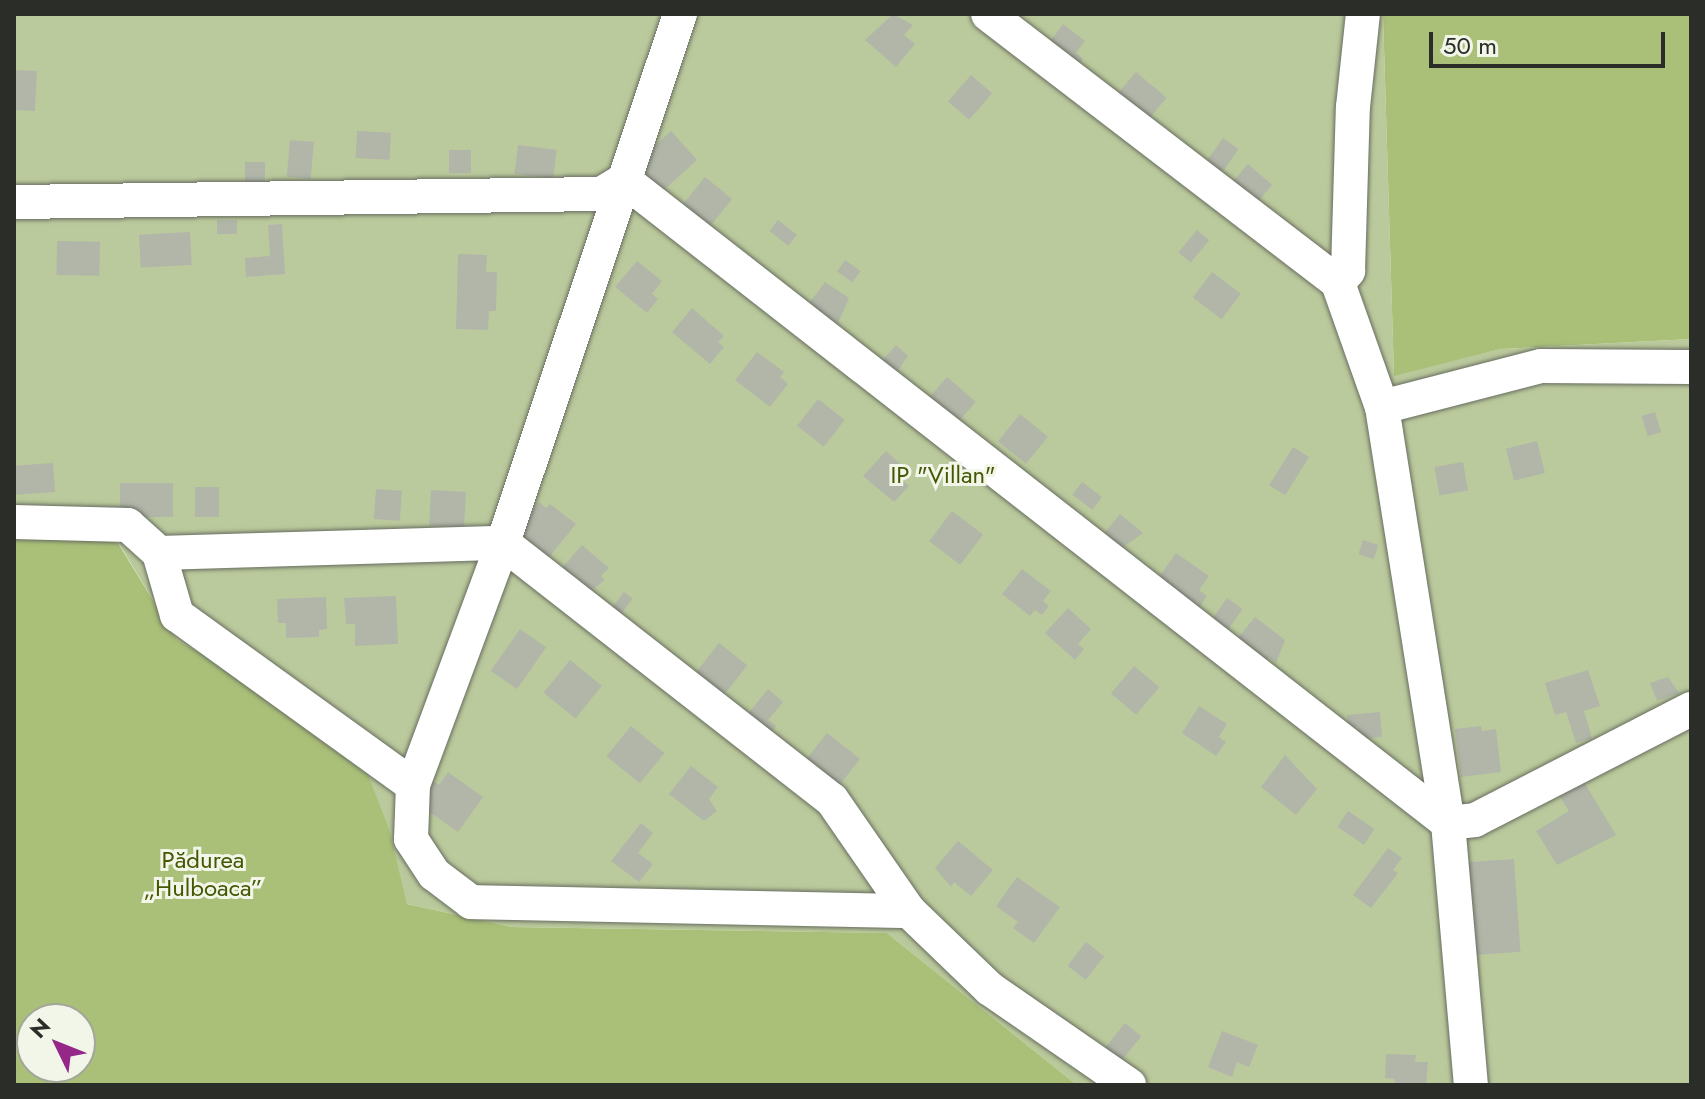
<!DOCTYPE html>
<meta charset="utf-8">
<style>
body{margin:0}
#map{position:relative;width:1705px;height:1099px;overflow:hidden;background:#f1f6e8;font-family:Jost,sans-serif}
div>[style]{position:absolute}
[style*='--x']{left:calc(var(--x)*1px);top:calc(var(--y)*1px);width:calc(var(--w)*1px);rotate:calc(var(--a)*1deg)}
.green>*{inset:0;background:#bbca9c}
.forest>*{inset:0;background:#aac078}
.building>*{inset:0;background:#b1b6a9;transform-origin:0 0}
.roads{filter:drop-shadow(0 0 2px #686d61) drop-shadow(0 0 2px #686d61)}
.street>*{height:34px;margin:-17px;padding:0 17px;transform-origin:17px;border-radius:17px;background:#fff}
span{translate:-50% -50%;white-space:nowrap;text-align:center;line-height:1.15;-webkit-text-stroke:6px #f1f6e8;paint-order:stroke}
.park-label{font-size:24px;color:#455703}
.frame{position:absolute;inset:0;border:16px solid #2b2d28;pointer-events:none}
.north{position:absolute;left:16px;top:1003px;width:80px;height:80px;box-sizing:border-box;background:#f1f6e8;border:2px solid #a2a69b;border-radius:50%;rotate:313deg;font-size:22px;font-weight:700;line-height:32px;text-align:center;color:#2b2d28}
.north::after{content:'';display:block;margin:auto;width:28px;height:36px;background:#952789;clip-path:polygon(50% 0,100% 100%,50% 72%,0 100%)}
.scale{position:absolute;left:1429px;top:32px;width:236px;height:36px;box-sizing:border-box;border:4px solid #2b2d28;border-top:0;padding-left:10px;font-size:24px;line-height:28px;white-space:nowrap;color:#2b2d28;-webkit-text-stroke:6px #f1f6e8;paint-order:stroke}
</style>
<div id="map">
<div class="green">
<div style="clip-path:polygon(14px 14px,1383px 14px,1394px 375px,1501px 349px,1691px 339px,1691px 1085px,1077px 1085px,887px 933px,512px 927px,407px 904px,354px 739px,177px 640px,118px 542px,14px 532px)"></div>
</div>
<div class="forest">
<div style="clip-path:polygon(1383px 14px,1691px 14px,1691px 339px,1501px 349px,1394px 376px)"></div>
<div style="clip-path:polygon(evenodd,72px 526px,118px 543px,177px 640px,354px 739px,389px 829px,407px 904px,512px 927px,887px 933px,1077px 1085px,14px 1085px,14px 532px,72px 526px,32px 1019px,80px 1019px,80px 1067px,32px 1067px,32px 1019px)"></div>
</div>
<div class="building">
<div style="clip-path:polygon(893px 14px,913px 25px,904px 35px,915px 44px,896px 67px,865px 40px)"></div>
<div style="clip-path:polygon(1063px 24px,1085px 41px,1076px 53px,1083px 59px,1075px 70px,1045px 48px)"></div>
<div style="left:16px;top:70px;width:21px;height:40px;rotate:3deg"></div>
<div style="left:1136px;top:72px;width:40px;height:35px;rotate:40deg"></div>
<div style="left:971px;top:75px;width:28px;height:35px;rotate:41deg"></div>
<div style="left:357px;top:131px;width:34px;height:27px;rotate:3deg"></div>
<div style="left:671px;top:131px;width:39px;height:50px;rotate:48deg"></div>
<div style="left:1223px;top:138px;width:19px;height:30px;rotate:35deg"></div>
<div style="left:290px;top:140px;width:24px;height:37px;rotate:5deg"></div>
<div style="left:518px;top:145px;width:39px;height:29px;rotate:7deg"></div>
<div style="left:449px;top:150px;width:22px;height:23px"></div>
<div style="left:245px;top:162px;width:20px;height:31px"></div>
<div style="left:1248px;top:164px;width:32px;height:30px;rotate:41deg"></div>
<div style="left:705px;top:177px;width:35px;height:40px;rotate:39deg"></div>
<div style="left:217px;top:220px;width:20px;height:14px"></div>
<div style="left:778px;top:220px;width:24px;height:14px;rotate:38deg"></div>
<div style="clip-path:polygon(282px 224px,285px 274px,246px 277px,245px 258px,270px 256px,268px 225px)"></div>
<div style="left:1197px;top:230px;width:16px;height:29px;rotate:40deg"></div>
<div style="left:190px;top:232px;width:33px;height:51px;rotate:87deg"></div>
<div style="left:57px;top:241px;width:43px;height:34px;rotate:1deg"></div>
<div style="clip-path:polygon(458px 254px,487px 255px,486px 272px,497px 272px,496px 311px,489px 311px,488px 330px,456px 329px)"></div>
<div style="left:845px;top:260px;width:19px;height:14px;rotate:35deg"></div>
<div style="clip-path:polygon(637px 261px,662px 281px,652px 294px,658px 299px,647px 313px,615px 287px)"></div>
<div style="left:1212px;top:272px;width:36px;height:32px;rotate:37deg"></div>
<div style="clip-path:polygon(825px 282px,849px 298px,835px 330px,805px 309px)"></div>
<div style="clip-path:polygon(692px 308px,724px 336px,718px 342px,724px 347px,710px 364px,672px 332px)"></div>
<div style="clip-path:polygon(896px 345px,908px 356px,893px 377px,879px 364px)"></div>
<div style="clip-path:polygon(757px 352px,784px 372px,780px 377px,788px 384px,770px 407px,735px 380px)"></div>
<div style="left:947px;top:377px;width:38px;height:33px;rotate:41deg"></div>
<div style="left:818px;top:399px;width:34px;height:34px;rotate:38deg"></div>
<div style="left:1655px;top:412px;width:21px;height:14px;rotate:73deg"></div>
<div style="left:1020px;top:414px;width:36px;height:35px;rotate:39deg"></div>
<div style="left:1537px;top:441px;width:33px;height:32px;rotate:76deg"></div>
<div style="left:1293px;top:447px;width:19px;height:45px;rotate:32deg"></div>
<div style="clip-path:polygon(886px 451px,909px 472px,902px 480px,909px 486px,894px 502px,863px 476px)"></div>
<div style="left:1463px;top:462px;width:29px;height:29px;rotate:80deg"></div>
<div style="left:53px;top:463px;width:29px;height:39px;rotate:86deg"></div>
<div style="left:1082px;top:482px;width:25px;height:16px;rotate:37deg"></div>
<div style="left:173px;top:483px;width:34px;height:53px;rotate:90deg"></div>
<div style="left:195px;top:487px;width:24px;height:30px"></div>
<div style="left:376px;top:489px;width:26px;height:30px;rotate:4deg"></div>
<div style="left:431px;top:490px;width:35px;height:36px;rotate:3deg"></div>
<div style="clip-path:polygon(539px 502px,546px 508px,550px 504px,576px 524px,546px 561px,512px 534px)"></div>
<div style="left:952px;top:511px;width:39px;height:38px;rotate:37deg"></div>
<div style="clip-path:polygon(1120px 514px,1143px 533px,1118px 551px,1101px 537px)"></div>
<div style="left:1363px;top:540px;width:16px;height:15px;rotate:18deg"></div>
<div style="clip-path:polygon(582px 545px,609px 568px,601px 576px,605px 580px,587px 594px,560px 570px)"></div>
<div style="clip-path:polygon(1176px 553px,1209px 576px,1199px 590px,1207px 596px,1196px 612px,1154px 584px)"></div>
<div style="clip-path:polygon(1022px 569px,1051px 591px,1043px 601px,1049px 606px,1042px 615px,1035px 610px,1030px 616px,1002px 594px)"></div>
<div style="left:624px;top:592px;width:11px;height:19px;rotate:38deg"></div>
<div style="clip-path:polygon(396px 596px,398px 644px,355px 646px,355px 624px,346px 624px,344px 598px)"></div>
<div style="clip-path:polygon(326px 597px,327px 629px,319px 630px,319px 637px,286px 638px,286px 623px,278px 623px,277px 599px)"></div>
<div style="left:1227px;top:598px;width:19px;height:34px;rotate:35deg"></div>
<div style="clip-path:polygon(1068px 608px,1091px 629px,1078px 644px,1084px 649px,1075px 660px,1045px 633px)"></div>
<div style="clip-path:polygon(1255px 617px,1285px 640px,1276px 663px,1269px 658px,1262px 667px,1233px 644px)"></div>
<div style="left:520px;top:629px;width:32px;height:51px;rotate:35deg"></div>
<div style="left:719px;top:643px;width:36px;height:45px;rotate:38deg"></div>
<div style="left:570px;top:660px;width:41px;height:42px;rotate:39deg"></div>
<div style="left:1134px;top:666px;width:33px;height:36px;rotate:40deg"></div>
<div style="clip-path:polygon(1588px 670px,1600px 706px,1584px 711px,1592px 738px,1576px 743px,1566px 712px,1555px 715px,1545px 683px)"></div>
<div style="clip-path:polygon(1668px 677px,1679px 693px,1657px 701px,1650px 683px)"></div>
<div style="clip-path:polygon(768px 689px,783px 702px,768px 720px,776px 726px,764px 740px,742px 721px)"></div>
<div style="clip-path:polygon(1199px 706px,1227px 724px,1219px 737px,1226px 742px,1216px 756px,1182px 733px)"></div>
<div style="clip-path:polygon(1380px 712px,1382px 737px,1359px 739px,1358px 727px,1349px 728px,1347px 715px)"></div>
<div style="left:631px;top:726px;width:43px;height:39px;rotate:39deg"></div>
<div style="clip-path:polygon(1481px 726px,1482px 731px,1496px 729px,1501px 772px,1461px 777px,1455px 729px)"></div>
<div style="left:827px;top:733px;width:42px;height:36px;rotate:38deg"></div>
<div style="clip-path:polygon(1285px 755px,1317px 789px,1296px 815px,1261px 787px)"></div>
<div style="clip-path:polygon(691px 766px,718px 787px,709px 799px,717px 811px,704px 821px,669px 794px)"></div>
<div style="clip-path:polygon(448px 772px,483px 797px,458px 832px,414px 801px,429px 778px,439px 785px)"></div>
<div style="clip-path:polygon(1581px 777px,1616px 835px,1557px 865px,1536px 831px,1569px 811px,1557px 792px)"></div>
<div style="left:1348px;top:811px;width:32px;height:19px;rotate:34deg"></div>
<div style="clip-path:polygon(641px 823px,653px 833px,638px 853px,653px 864px,639px 882px,611px 861px)"></div>
<div style="clip-path:polygon(958px 841px,993px 870px,971px 896px,954px 882px,951px 887px,935px 868px)"></div>
<div style="clip-path:polygon(1388px 848px,1402px 858px,1393px 870px,1398px 873px,1371px 908px,1353px 895px)"></div>
<div style="left:1514px;top:859px;width:93px;height:53px;rotate:86deg"></div>
<div style="clip-path:polygon(1017px 877px,1060px 907px,1034px 943px,1013px 928px,1018px 922px,996px 906px)"></div>
<div style="left:1086px;top:942px;width:23px;height:30px;rotate:38deg"></div>
<div style="left:1125px;top:1023px;width:21px;height:34px;rotate:39deg"></div>
<div style="clip-path:polygon(1222px 1031px,1258px 1045px,1249px 1067px,1237px 1062px,1232px 1077px,1208px 1067px)"></div>
<div style="clip-path:polygon(1386px 1054px,1416px 1055px,1415px 1062px,1428px 1062px,1426px 1085px,1395px 1085px,1395px 1079px,1385px 1078px)"></div>
</div>
<div class="roads">
<div class="street">
<div style="--x:988;--y:14;--w:441;--a:37.5"></div>
<div style="--x:1338;--y:283;--w:132;--a:70.5"></div>
<div style="--x:1382;--y:407;--w:421;--a:81"></div>
<div style="--x:1448;--y:823;--w:263;--a:85"></div>
<div style="--x:14;--y:202;--w:587;--a:-0.78"></div>
<div style="--x:601;--y:194;--w:27;--a:-31"></div>
<div style="--x:624;--y:180;--w:1045;--a:37.97"></div>
<div style="--x:1448;--y:823;--w:27;--a:-6"></div>
<div style="--x:1475;--y:820;--w:243;--a:-27.2"></div>
<div style="--x:1338;--y:283;--w:16;--a:-50"></div>
<div style="--x:1348;--y:271;--w:164;--a:-88.3"></div>
<div style="--x:1353;--y:107;--w:94;--a:-83.9"></div>
<div style="--x:1382;--y:407;--w:164;--a:-14.5"></div>
<div style="--x:1541;--y:366;--w:150;--a:0.4"></div>
<div style="--x:14;--y:522;--w:114;--a:1.5"></div>
<div style="--x:128;--y:525;--w:42;--a:42.1"></div>
<div style="--x:159;--y:553;--w:65;--a:73.8"></div>
<div style="--x:177;--y:615;--w:291;--a:35.8"></div>
<div style="--x:413;--y:785;--w:54;--a:92.1"></div>
<div style="--x:411;--y:839;--w:42;--a:56.7"></div>
<div style="--x:434;--y:874;--w:46;--a:37.1"></div>
<div style="--x:471;--y:902;--w:438;--a:1.2"></div>
<div style="--x:159;--y:553;--w:344;--a:-1.7"></div>
<div style="--x:503;--y:543;--w:417;--a:38"></div>
<div style="--x:832;--y:800;--w:135;--a:55.3"></div>
<div style="--x:909;--y:911;--w:112;--a:43.9"></div>
<div style="--x:990;--y:989;--w:169;--a:34.6"></div>
<div style="--x:413;--y:785;--w:258;--a:-69.6"></div>
<div style="--x:503;--y:543;--w:558;--a:-71.5"></div>
</div>
</div>
<div class="park-label">
<span style="left:943px;top:475px">IP "Villan"</span>
<span style="left:203px;top:874px">Pădurea<br>„Hulboaca”</span>
</div>
<div class="frame"></div>
<div class="north">N</div>
<div class="scale">50 m</div>
</div>
